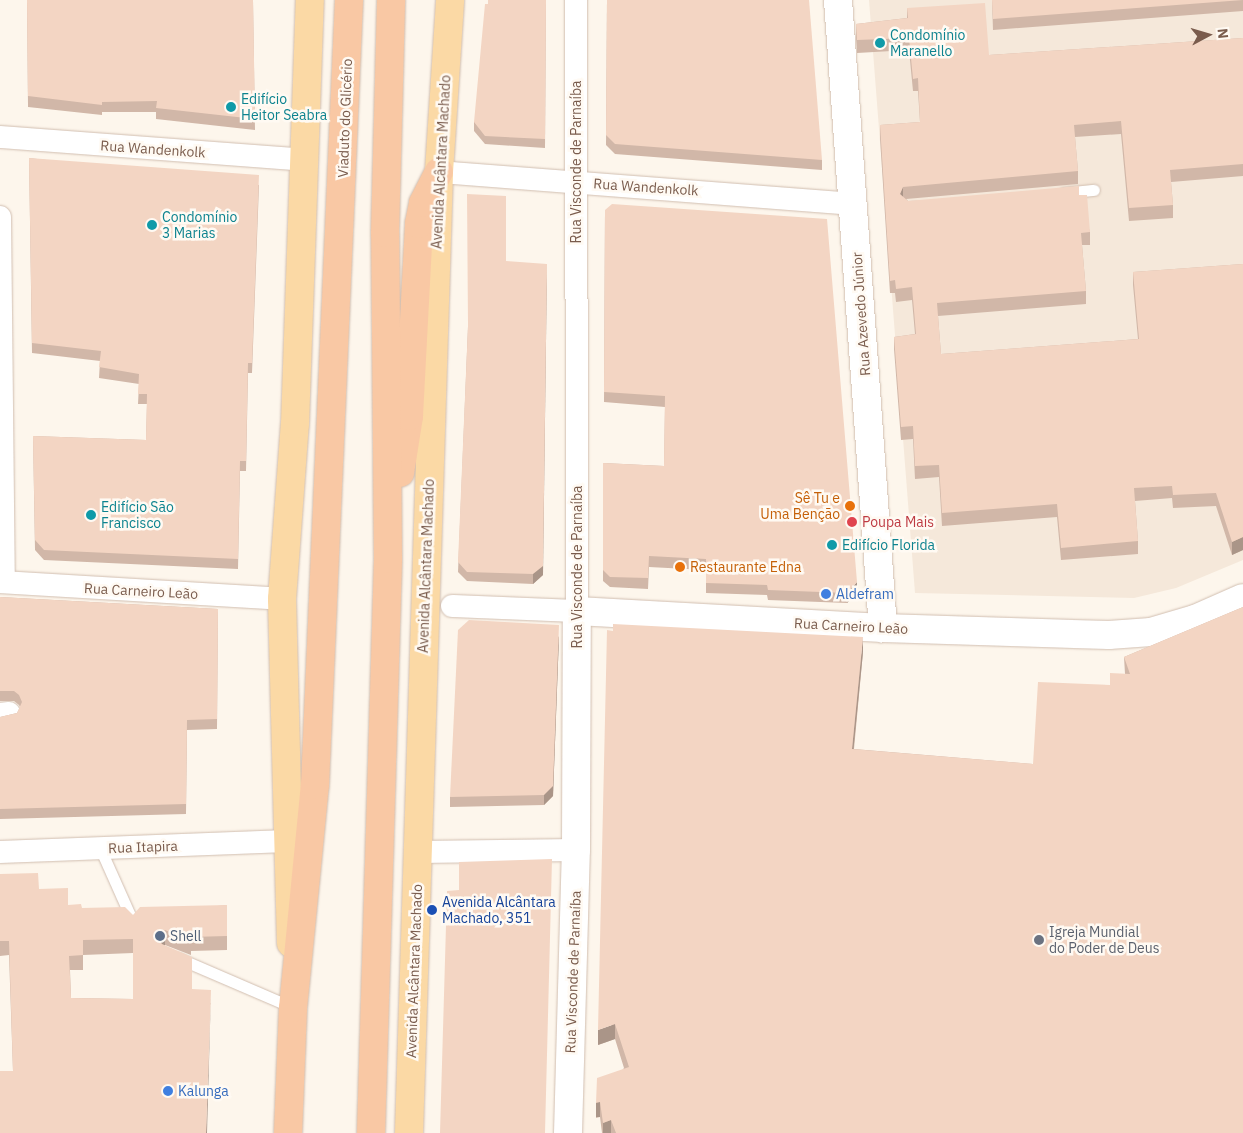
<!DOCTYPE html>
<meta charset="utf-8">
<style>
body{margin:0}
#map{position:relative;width:1243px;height:1133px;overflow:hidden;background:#fdf6ec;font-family:"IBM Plex Sans",sans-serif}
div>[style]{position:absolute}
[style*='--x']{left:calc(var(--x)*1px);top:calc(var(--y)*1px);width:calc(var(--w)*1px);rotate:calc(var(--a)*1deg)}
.residential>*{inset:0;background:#f5e8da}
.roads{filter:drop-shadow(0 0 1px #d1beb0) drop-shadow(0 0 1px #d1beb0)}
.service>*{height:11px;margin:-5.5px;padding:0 5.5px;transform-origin:5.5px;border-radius:5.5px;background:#fff}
.minor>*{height:22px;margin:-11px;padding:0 11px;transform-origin:11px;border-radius:11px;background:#fff}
.tertiary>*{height:28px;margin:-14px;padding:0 14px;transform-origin:14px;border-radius:14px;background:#fff}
.primary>*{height:28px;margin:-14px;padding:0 14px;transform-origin:14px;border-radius:14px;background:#fbd9a5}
.trunk>*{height:28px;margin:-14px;padding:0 14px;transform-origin:14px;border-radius:14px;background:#f9c8a4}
.wall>*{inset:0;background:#d1b7a8}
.shaded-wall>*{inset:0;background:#aa9588;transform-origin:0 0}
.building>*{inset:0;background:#f3d5c3}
.dots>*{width:14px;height:14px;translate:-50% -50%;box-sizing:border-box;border:2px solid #fffaf3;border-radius:50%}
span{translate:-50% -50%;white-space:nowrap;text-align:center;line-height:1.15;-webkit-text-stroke:5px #fffaf3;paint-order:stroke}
.culture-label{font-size:14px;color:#0d838f}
.left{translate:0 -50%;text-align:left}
.street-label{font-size:14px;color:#7a5c4d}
.food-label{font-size:14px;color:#c56008}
.right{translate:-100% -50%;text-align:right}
.health-label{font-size:14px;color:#be3a42}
.shop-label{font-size:14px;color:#366cbe}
.transit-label{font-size:14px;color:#164399}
.worship-label{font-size:14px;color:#5b616d}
.service-label{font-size:14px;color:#4e5e75}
.north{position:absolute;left:1183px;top:10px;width:50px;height:50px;-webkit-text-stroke:4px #fffaf3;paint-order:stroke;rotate:84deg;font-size:14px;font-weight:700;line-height:20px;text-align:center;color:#7a5c4d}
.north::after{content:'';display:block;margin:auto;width:18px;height:22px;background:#7a5c4d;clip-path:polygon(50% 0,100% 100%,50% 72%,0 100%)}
</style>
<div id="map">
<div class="residential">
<div style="clip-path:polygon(869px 0,1243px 0,1243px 560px,1176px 588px,1134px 598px,915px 593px)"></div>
</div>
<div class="roads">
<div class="service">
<div style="--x:1064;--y:193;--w:30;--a:-6"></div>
<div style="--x:100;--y:848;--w:81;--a:66"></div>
<div style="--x:178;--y:958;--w:124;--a:23.3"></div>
</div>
<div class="minor">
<div style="--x:0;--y:137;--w:307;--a:4.3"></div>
<div style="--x:439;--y:172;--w:415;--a:4.4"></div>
<div style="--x:0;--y:217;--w:365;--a:89.4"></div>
<div style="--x:0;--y:582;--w:283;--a:3.4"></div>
<div style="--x:452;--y:606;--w:125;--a:2.3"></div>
<div style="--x:577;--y:611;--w:611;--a:-90.09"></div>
<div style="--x:0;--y:714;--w:9;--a:-6"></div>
<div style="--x:0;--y:852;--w:287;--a:-2.2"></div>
<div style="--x:417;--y:852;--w:159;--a:-0.7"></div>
</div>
<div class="tertiary">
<div style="--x:838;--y:0;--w:630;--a:85.9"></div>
<div style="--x:568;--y:1133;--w:283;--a:-88.4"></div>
<div style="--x:576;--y:850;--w:239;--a:-89.8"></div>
<div style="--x:577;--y:611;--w:306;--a:3.2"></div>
<div style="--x:883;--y:628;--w:226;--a:1.8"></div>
<div style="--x:1109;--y:635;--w:42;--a:-4.1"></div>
<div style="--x:1151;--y:632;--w:46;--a:-16.5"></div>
<div style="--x:1195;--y:619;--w:52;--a:-23.6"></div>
</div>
<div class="primary">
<div style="--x:291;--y:943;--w:344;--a:-91.5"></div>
<div style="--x:282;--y:599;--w:175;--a:-85.8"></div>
<div style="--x:295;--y:424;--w:424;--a:-88"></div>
<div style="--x:409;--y:1133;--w:961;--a:-88.21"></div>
<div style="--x:439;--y:172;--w:172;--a:-86.3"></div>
</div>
<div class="trunk">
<div style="--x:400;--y:473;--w:58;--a:-81"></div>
<div style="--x:409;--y:416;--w:192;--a:-87"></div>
<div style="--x:419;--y:224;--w:21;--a:-79"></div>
<div style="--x:423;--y:203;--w:35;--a:-63"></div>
<div style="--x:288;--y:1133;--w:125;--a:-87.7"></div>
<div style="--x:293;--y:1008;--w:224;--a:-84.4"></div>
<div style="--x:315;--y:785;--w:786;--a:-87.52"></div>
<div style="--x:371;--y:1133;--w:574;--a:-88.3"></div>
<div style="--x:388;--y:559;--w:326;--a:-90.5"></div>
<div style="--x:385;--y:233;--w:233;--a:-88.5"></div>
</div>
</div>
<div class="wall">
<div style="clip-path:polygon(27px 0,253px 0,255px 130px,156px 119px,156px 112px,102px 112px,102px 115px,28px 107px)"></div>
<div style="clip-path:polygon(546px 0,545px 148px,485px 144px,474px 131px,474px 122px)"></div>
<div style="clip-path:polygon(607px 0,822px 160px,822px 170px,615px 154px,606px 145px)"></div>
<div style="clip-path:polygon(992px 0,1243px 0,1243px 11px,993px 30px)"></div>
<div style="clip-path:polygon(907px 8px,989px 55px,1243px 38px,1243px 176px,1171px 182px,1173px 205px,1173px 218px,1129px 221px,1121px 134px,1075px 137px,1078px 171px,1078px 184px,906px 199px,908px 201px,1079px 195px,1090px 232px,1090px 245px,1082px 245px,1086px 291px,1086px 304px,938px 316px,941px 354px,1138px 339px,1133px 285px,1133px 272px,1243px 264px,1243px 550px,1232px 555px,1216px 506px,1173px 508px,1172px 498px,1135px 501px,1138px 541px,1138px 554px,1061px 560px,1057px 517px,942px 526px,939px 477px,915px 479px,913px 439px,901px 440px,894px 349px,894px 337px,915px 334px,912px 300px,896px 302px,895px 293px,890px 293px,880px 138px,880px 125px,920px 122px,918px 91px,913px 91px,909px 50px,857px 53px,856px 37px,856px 24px,907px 18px)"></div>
<div style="clip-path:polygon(29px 158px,259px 185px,252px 373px,248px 373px,246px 471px,240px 471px,238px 569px,44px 560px,35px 550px,33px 436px,146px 440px,147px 404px,138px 404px,139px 384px,99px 378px,100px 361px,32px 353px)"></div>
<div style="clip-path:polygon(605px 210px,857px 592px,847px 603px,768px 600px,767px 595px,706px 593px,706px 570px,649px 567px,648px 589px,610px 587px,603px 581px,603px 463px,664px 466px,665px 407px,604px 402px)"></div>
<div style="clip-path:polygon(506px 261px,543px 575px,533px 584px,467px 581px,458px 572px,468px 327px)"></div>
<div style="clip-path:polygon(0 597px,218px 609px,217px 729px,187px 730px,186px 814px,0 819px,0 717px,17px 713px,20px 707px,19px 705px,14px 701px,0 701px)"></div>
<div style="clip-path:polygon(1243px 607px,1243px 1133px,602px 1133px,600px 1117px,596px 1118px,596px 1103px,624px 1068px,615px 1039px,598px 1045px,863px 652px,854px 749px,1033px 764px,1110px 685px,1125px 674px,1124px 657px)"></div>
<div style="clip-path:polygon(559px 636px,553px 796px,544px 805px,450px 807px,450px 797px)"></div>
<div style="clip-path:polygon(evenodd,0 874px,39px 889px,68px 905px,82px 908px,133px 915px,227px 905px,227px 950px,191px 951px,191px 955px,165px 945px,164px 945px,192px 989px,211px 1004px,13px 1071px,9px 955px,0 956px,0 874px,133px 953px,133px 999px,71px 998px,70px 970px,83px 970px,83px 955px,133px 953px)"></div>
</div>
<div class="shaded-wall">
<div style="clip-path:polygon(903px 187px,903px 200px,900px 194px)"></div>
<div style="clip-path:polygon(547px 264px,543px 575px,533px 584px,533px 574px)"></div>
<div style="clip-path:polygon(1243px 537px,1243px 550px,1232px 555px,1232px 542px)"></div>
<div style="clip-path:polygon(857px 582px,857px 592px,847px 603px,847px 593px)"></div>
<div style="clip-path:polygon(559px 636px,553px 796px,544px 805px,544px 795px)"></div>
<div style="clip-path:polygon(863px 637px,863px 652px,852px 764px,852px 749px)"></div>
<div style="clip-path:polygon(165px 930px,165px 945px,158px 952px,158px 938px)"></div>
<div style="clip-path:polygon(211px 990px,207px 1133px,206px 1133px)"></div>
<div style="clip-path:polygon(615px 1024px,615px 1039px,598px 1045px,598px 1030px)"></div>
<div style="left:600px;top:1102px;width:15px;height:4px;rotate:90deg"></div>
<div style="clip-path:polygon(611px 1120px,611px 1133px,603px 1133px,603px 1123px)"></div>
</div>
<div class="building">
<div style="clip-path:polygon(27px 0,253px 0,255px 119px,156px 108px,157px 101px,102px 102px,102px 105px,28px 96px)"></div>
<div style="clip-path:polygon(488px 0,546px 0,545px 139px,485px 136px,474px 122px,485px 4px,488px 4px)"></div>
<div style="clip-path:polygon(607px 0,809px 0,822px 160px,615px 144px,606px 135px)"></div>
<div style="clip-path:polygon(992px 0,1243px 0,993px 19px)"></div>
<div style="clip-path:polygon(985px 3px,989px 55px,1243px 38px,1243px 164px,1170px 170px,1173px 205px,1129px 208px,1121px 121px,1074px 125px,1078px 171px,903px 187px,900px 194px,908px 201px,1079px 186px,1079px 195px,1087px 195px,1090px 232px,1081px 233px,1086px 291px,937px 303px,941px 354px,1139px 339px,1133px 272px,1243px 264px,1243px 537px,1232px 542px,1216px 493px,1173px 495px,1172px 486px,1134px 488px,1138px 541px,1061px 548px,1057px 504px,942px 513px,939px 465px,915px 466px,913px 426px,901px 427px,894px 337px,916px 334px,912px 287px,896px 289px,895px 280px,890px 281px,880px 125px,920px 122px,918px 78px,913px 79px,909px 38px,857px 40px,856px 24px,908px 18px,907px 8px)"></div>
<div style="clip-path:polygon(29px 158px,259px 175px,252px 363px,248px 363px,246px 461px,240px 461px,238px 559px,44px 550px,35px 540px,33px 436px,146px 440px,147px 394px,138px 394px,139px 374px,99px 367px,101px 351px,32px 343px)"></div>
<div style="clip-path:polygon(467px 194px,506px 196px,506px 261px,547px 264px,543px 566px,533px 574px,467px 572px,458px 562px,468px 326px)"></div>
<div style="clip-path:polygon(612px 204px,827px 219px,857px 582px,847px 593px,768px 590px,767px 585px,706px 583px,706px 559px,649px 556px,648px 578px,610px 577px,603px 570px,603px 463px,664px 466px,665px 396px,604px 392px,605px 210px)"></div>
<div style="clip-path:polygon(0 597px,218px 609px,217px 719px,187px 720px,186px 804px,0 809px,0 717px,17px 713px,22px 702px,19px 695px,14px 691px,0 691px)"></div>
<div style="clip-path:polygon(1243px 607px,1243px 1133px,616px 1133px,611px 1120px,603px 1123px,600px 1102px,596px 1103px,597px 1078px,629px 1067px,615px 1024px,598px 1030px,607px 630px,613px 631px,613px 624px,863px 637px,852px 749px,1033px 764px,1038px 682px,1110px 685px,1110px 673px,1130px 674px,1124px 657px)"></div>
<div style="clip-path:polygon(469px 620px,559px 625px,553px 786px,544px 795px,450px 797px,458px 630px)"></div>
<div style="clip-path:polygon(552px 859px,545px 1133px,440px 1133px,447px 891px,459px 890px,459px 862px)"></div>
<div style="clip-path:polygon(evenodd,38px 873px,39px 889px,68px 888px,68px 905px,81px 904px,82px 908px,125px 907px,133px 915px,140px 907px,227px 905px,227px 936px,191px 937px,191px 941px,165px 930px,158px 938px,162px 944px,192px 957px,192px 989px,211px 990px,206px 1133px,0 1133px,0 1071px,13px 1071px,9px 941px,0 941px,0 874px,38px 873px,133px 939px,133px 999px,71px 998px,69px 956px,83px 955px,83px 940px,133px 939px)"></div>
</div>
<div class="dots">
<div style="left:880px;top:43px;background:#0f9aa8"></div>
<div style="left:231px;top:107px;background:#0f9aa8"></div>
<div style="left:152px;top:225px;background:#0f9aa8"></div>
<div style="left:850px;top:506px;background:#e8710a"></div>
<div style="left:91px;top:515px;background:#0f9aa8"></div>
<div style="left:852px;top:522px;background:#e0444e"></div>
<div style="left:832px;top:545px;background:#0f9aa8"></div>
<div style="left:680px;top:567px;background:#e8710a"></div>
<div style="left:826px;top:594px;background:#3f7fe0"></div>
<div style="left:432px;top:910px;background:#1a4fb4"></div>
<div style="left:160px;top:936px;background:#5c6f8a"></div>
<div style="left:1039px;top:940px;background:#6b7280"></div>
<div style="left:168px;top:1091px;background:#3f7fe0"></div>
</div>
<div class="culture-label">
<span class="left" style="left:890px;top:43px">Condomínio<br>Maranello</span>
<span class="left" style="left:241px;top:107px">Edifício<br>Heitor Seabra</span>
<span class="left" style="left:162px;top:225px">Condomínio<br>3 Marias</span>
<span class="left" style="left:101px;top:515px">Edifício São<br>Francisco</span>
<span class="left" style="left:842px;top:545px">Edifício Florida</span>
</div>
<div class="street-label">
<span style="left:345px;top:118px;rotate:-88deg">Viaduto do Glicério</span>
<span style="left:153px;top:149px;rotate:4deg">Rua Wandenkolk</span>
<span style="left:441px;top:162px;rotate:-87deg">Avenida Alcântara Machado</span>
<span style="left:576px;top:162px;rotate:-90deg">Rua Visconde de Parnaíba</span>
<span style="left:646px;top:187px;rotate:4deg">Rua Wandenkolk</span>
<span style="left:861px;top:314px;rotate:-94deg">Rua Azevedo Júnior</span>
<span style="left:426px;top:566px;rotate:-88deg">Avenida Alcântara Machado</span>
<span style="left:577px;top:567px;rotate:-90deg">Rua Visconde de Parnaíba</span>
<span style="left:141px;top:591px;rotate:3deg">Rua Carneiro Leão</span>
<span style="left:851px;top:626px;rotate:3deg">Rua Carneiro Leão</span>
<span style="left:143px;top:847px;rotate:-2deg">Rua Itapira</span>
<span style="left:414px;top:971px;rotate:-88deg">Avenida Alcântara Machado</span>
<span style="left:573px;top:972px;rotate:-88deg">Rua Visconde de Parnaíba</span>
</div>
<div class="food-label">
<span class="right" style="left:840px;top:506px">Sê Tu e<br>Uma Benção</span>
<span class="left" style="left:690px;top:567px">Restaurante Edna</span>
</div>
<div class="health-label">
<span class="left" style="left:862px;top:522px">Poupa Mais</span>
</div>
<div class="shop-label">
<span class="left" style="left:836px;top:594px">Aldefram</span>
<span class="left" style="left:178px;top:1091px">Kalunga</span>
</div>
<div class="transit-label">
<span class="left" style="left:442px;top:910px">Avenida Alcântara<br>Machado, 351</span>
</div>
<div class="worship-label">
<span class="left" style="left:1049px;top:940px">Igreja Mundial<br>do Poder de Deus</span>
</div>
<div class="service-label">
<span class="left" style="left:170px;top:936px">Shell</span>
</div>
<div class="north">N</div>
</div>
